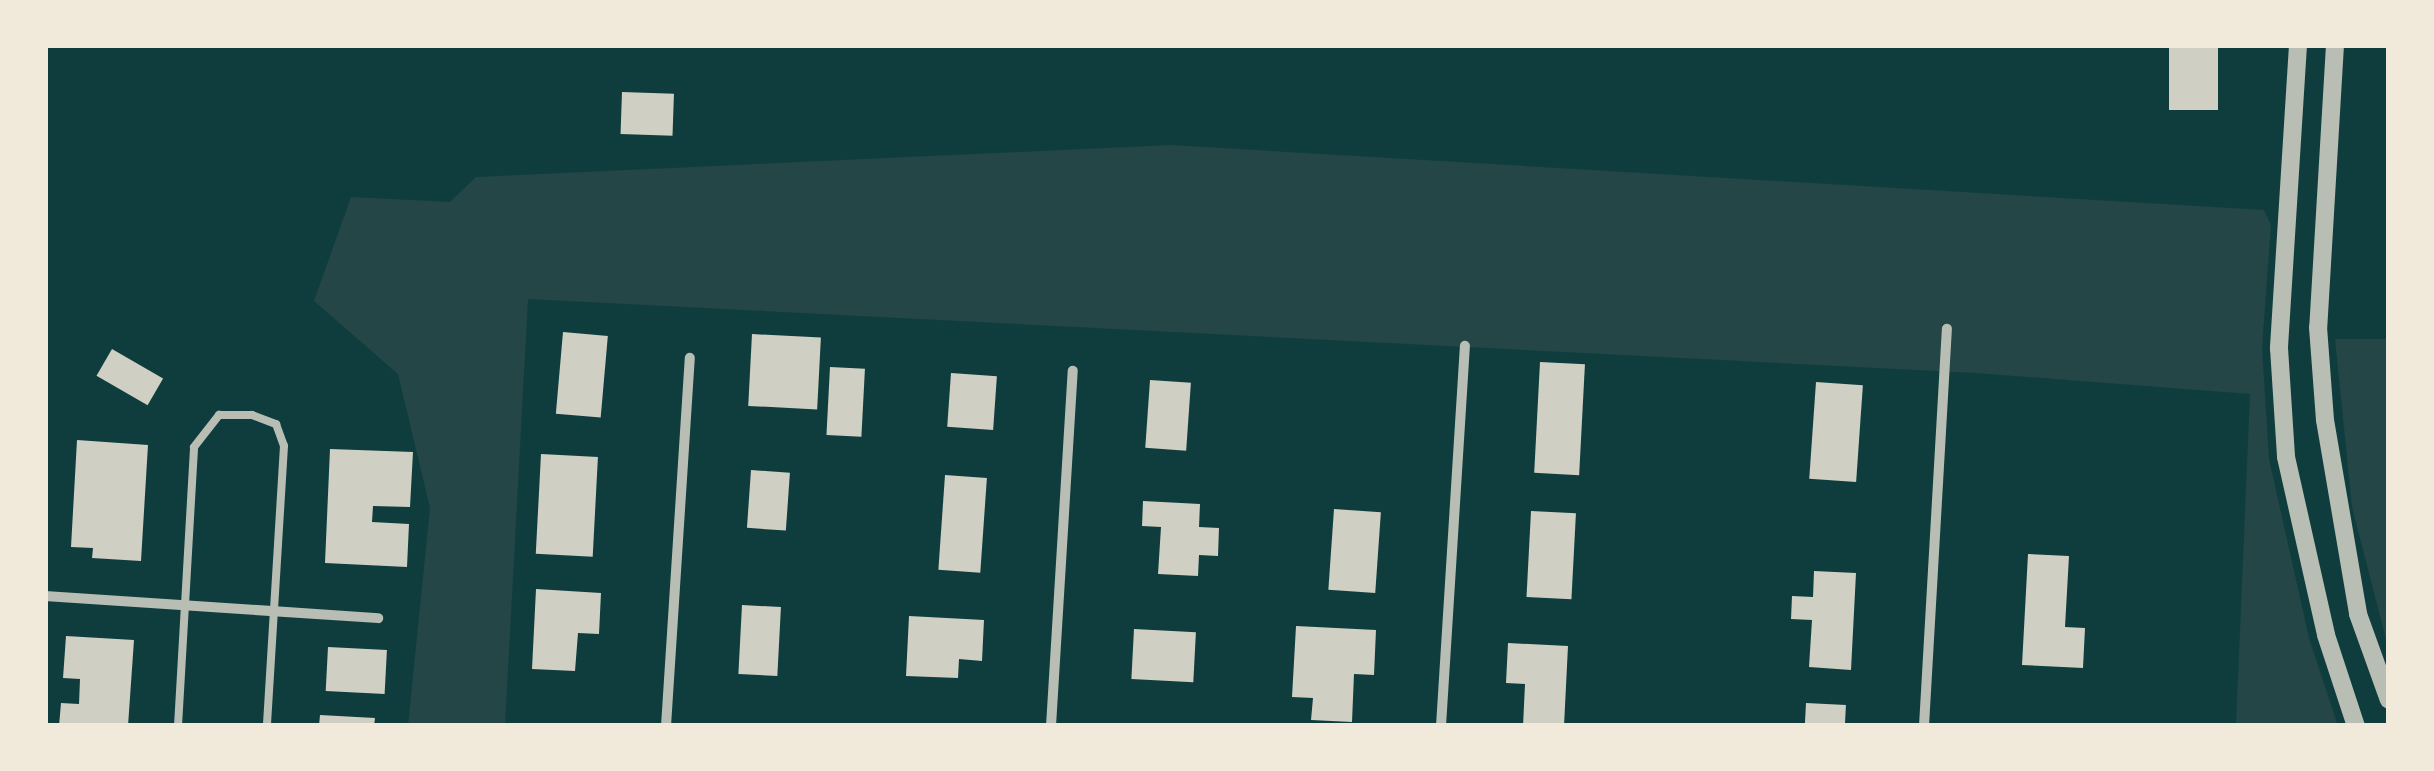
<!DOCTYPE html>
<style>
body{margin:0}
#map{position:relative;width:2434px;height:771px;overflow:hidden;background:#0f3d3e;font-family:"Source Sans 3",sans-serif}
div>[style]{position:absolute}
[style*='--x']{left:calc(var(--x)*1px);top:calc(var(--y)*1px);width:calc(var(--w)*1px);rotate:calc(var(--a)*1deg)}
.green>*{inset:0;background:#244646}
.building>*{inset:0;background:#cfcfc3;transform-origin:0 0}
.service>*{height:8px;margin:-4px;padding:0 4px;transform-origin:4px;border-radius:4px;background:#b8beb3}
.minor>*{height:10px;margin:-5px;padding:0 5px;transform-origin:5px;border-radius:5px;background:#b8beb3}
.tertiary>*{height:18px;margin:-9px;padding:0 9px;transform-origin:9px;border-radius:9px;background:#b8beb3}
span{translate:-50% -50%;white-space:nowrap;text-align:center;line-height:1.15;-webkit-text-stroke:10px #f1e9da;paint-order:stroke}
.frame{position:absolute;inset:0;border:48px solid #f1e9da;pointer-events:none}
</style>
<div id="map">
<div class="green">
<div style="clip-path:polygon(1171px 145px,2264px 210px,2271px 225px,2262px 348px,2269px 459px,2309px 638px,2338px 726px,2236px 726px,2250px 394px,1976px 373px,528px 299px,505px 726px,408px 726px,430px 508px,398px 374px,314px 301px,351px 197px,450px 202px,476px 177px)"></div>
<div style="clip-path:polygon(2335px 339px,2389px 339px,2389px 651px,2352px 507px)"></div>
</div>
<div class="building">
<div style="left:2169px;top:45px;width:49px;height:65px"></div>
<div style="left:622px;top:92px;width:52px;height:42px;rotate:2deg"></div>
<div style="left:563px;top:332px;width:45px;height:82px;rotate:5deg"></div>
<div style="left:752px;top:334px;width:69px;height:72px;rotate:3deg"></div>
<div style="left:112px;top:349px;width:59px;height:31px;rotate:30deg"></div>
<div style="left:1540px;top:362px;width:45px;height:111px;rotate:3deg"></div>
<div style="left:830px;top:367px;width:35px;height:68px;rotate:3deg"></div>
<div style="left:951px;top:373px;width:46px;height:54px;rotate:4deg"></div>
<div style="left:1150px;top:380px;width:41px;height:68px;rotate:4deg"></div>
<div style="left:1816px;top:382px;width:47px;height:97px;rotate:4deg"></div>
<div style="clip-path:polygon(77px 440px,148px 445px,141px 561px,92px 558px,93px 548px,71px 547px)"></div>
<div style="clip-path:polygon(330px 449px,413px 452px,410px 507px,373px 506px,372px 522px,409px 524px,407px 567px,325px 563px)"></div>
<div style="left:541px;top:454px;width:57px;height:100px;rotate:3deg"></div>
<div style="left:751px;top:470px;width:39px;height:58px;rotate:4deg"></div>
<div style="left:945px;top:475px;width:42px;height:95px;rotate:4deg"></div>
<div style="clip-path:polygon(1143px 501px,1200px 504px,1199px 527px,1219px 528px,1218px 556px,1199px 555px,1198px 576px,1158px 574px,1161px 527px,1142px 526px)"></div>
<div style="left:1334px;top:509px;width:47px;height:81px;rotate:4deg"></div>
<div style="left:1531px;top:511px;width:45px;height:86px;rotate:3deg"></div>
<div style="clip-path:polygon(2028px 554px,2069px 556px,2065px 627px,2085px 628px,2083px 668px,2022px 665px)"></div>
<div style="clip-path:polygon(1814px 571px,1856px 573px,1851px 670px,1809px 667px,1812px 620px,1791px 619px,1792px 596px,1813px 597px)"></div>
<div style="clip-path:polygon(536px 589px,601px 593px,599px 634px,578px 633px,575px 671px,532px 669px)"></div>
<div style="left:742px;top:605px;width:39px;height:69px;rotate:3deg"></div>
<div style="clip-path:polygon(909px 616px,984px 620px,982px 661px,959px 659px,958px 678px,906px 676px)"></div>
<div style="clip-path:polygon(1296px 626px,1376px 630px,1374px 675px,1354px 674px,1352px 722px,1311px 720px,1313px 698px,1292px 697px)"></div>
<div style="left:1134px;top:629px;width:62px;height:50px;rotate:3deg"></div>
<div style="clip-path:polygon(66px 636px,134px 640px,128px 726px,59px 726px,61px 703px,79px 704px,80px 679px,63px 678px)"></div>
<div style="clip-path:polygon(1508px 643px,1568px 646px,1564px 726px,1523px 726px,1525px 684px,1506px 683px)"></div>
<div style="left:328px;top:647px;width:59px;height:44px;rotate:3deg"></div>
<div style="left:1806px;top:703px;width:40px;height:23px;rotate:3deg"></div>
<div style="clip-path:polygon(320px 715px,375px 718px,374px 726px,319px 726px)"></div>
</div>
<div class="service">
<div style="--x:178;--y:726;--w:279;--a:-86.7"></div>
<div style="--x:194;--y:447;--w:41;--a:-52"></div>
<div style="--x:219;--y:415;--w:33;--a:0"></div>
<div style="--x:252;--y:415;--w:26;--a:21"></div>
<div style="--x:276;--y:424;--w:23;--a:70"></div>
<div style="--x:284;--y:446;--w:281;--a:93.5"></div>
</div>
<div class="minor">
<div style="--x:45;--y:596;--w:334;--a:3.8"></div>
<div style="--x:666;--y:726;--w:369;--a:-86.3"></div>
<div style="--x:1051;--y:726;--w:356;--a:-86.5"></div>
<div style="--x:1441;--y:726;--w:381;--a:-86.4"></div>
<div style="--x:1924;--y:726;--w:398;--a:-86.7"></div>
</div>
<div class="tertiary">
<div style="--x:2298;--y:45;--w:304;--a:93.6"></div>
<div style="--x:2279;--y:348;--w:109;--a:86.3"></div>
<div style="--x:2286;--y:457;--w:182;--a:77.3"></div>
<div style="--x:2326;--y:635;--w:96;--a:71.8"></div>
<div style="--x:2335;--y:45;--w:283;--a:93.4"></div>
<div style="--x:2318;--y:327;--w:93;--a:85.7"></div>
<div style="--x:2325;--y:420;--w:197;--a:80.3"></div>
<div style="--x:2358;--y:614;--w:91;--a:70.2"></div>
</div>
<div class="frame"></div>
</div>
